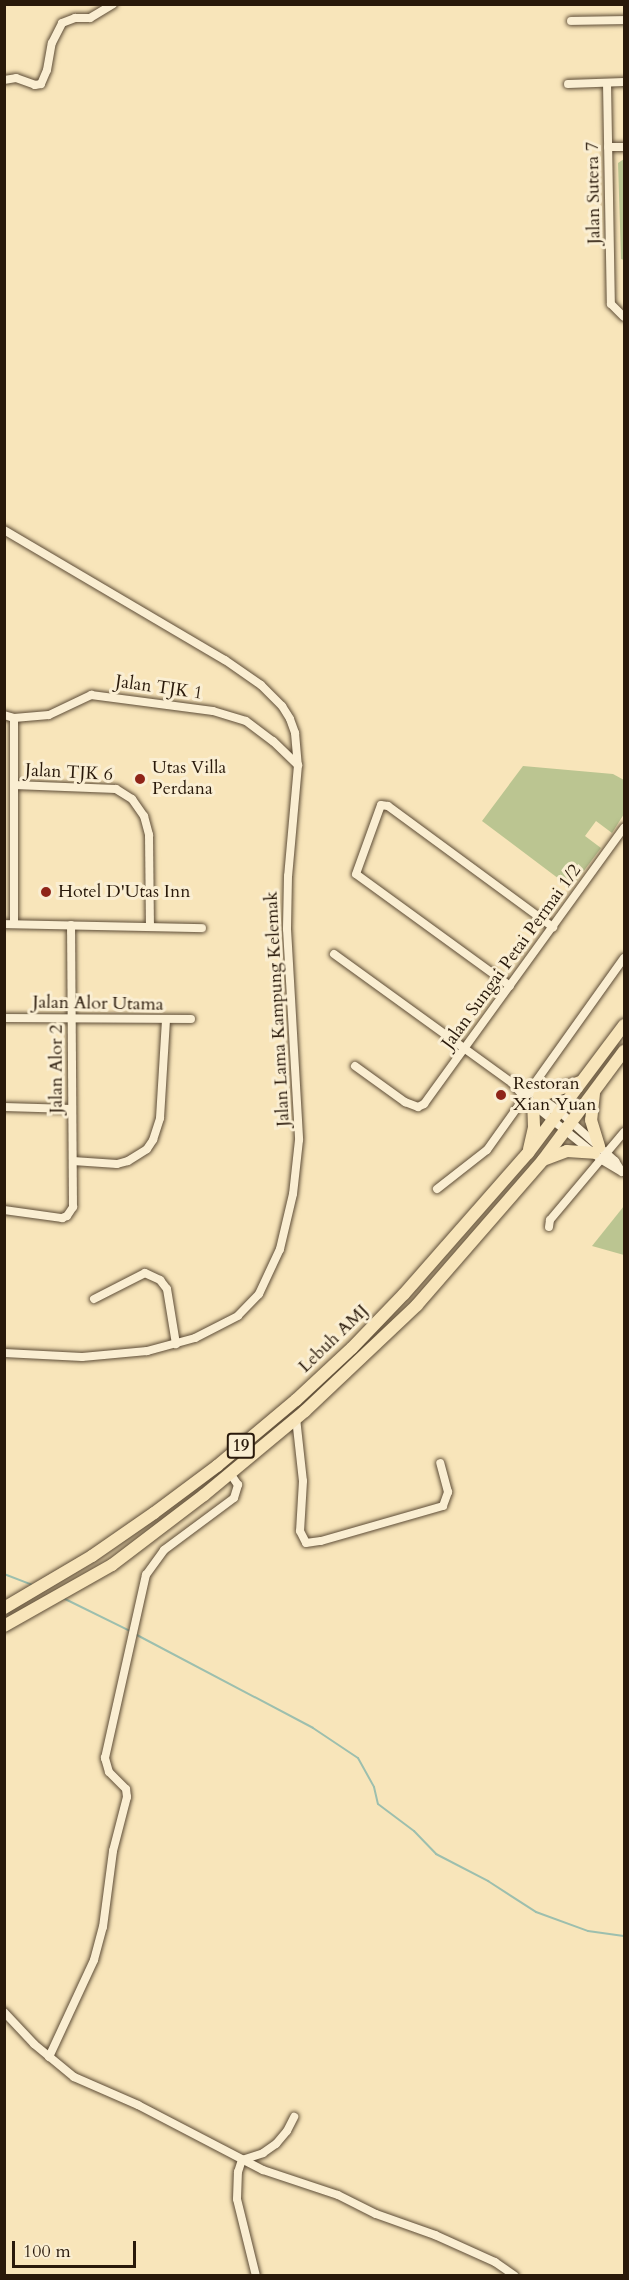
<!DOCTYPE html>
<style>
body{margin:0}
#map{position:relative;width:629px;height:2280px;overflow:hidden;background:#f8e5ba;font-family:Cardo,serif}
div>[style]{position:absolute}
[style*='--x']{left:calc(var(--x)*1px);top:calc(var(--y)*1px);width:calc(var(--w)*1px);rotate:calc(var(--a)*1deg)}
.green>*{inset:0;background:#bbc591}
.stream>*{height:2px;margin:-1px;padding:0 1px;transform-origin:1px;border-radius:1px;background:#9dbfae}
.roads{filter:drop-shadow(0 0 2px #5d4c36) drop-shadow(0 0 2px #5d4c36)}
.minor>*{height:8px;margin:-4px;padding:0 4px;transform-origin:4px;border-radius:4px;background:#faeed2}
.trunk>*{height:12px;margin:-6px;padding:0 6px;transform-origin:6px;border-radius:6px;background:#f8e5ba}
.dots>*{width:16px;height:16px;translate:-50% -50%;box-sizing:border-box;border:3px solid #faeed2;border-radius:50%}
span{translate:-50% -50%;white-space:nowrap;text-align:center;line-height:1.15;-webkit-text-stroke:6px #faeed2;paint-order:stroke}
.shield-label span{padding:2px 4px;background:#faeed2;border:2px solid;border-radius:4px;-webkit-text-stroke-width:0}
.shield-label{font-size:16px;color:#29190a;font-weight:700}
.street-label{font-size:18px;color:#29190a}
.poi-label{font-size:18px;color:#29190a}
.left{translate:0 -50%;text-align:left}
.frame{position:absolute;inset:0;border:6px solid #29190a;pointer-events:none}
.scale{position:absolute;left:12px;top:2241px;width:124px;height:27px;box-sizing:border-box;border:3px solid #29190a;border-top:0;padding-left:8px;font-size:18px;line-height:21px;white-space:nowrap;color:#29190a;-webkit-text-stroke:4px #faeed2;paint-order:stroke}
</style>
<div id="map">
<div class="green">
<div style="clip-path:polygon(624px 159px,624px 260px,621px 259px,618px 163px)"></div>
<div style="clip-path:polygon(523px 766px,613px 774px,624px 780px,624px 814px,612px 833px,596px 821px,585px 836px,601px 848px,571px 888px,482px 821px)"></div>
<div style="clip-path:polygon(624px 1206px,624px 1255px,592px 1246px)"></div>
</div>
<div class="stream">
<div style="--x:4;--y:1574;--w:31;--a:21"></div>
<div style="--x:63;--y:1598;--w:75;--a:26.2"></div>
<div style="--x:135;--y:1634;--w:201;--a:27.8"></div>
<div style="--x:313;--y:1728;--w:54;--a:33.7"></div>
<div style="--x:358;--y:1758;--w:33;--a:61"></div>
<div style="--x:374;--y:1787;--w:17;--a:77"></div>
<div style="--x:378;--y:1804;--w:45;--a:36.9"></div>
<div style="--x:414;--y:1831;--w:32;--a:46"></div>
<div style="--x:436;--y:1854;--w:59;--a:27.4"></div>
<div style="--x:488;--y:1881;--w:57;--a:32.9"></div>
<div style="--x:536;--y:1912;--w:55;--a:20.1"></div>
<div style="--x:588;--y:1931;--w:36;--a:8"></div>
</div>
<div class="roads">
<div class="minor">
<div style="--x:571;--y:21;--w:53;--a:-1.1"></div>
<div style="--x:4;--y:80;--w:12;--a:-9"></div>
<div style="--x:16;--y:78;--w:20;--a:20"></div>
<div style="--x:35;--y:85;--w:6;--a:-9"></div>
<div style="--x:41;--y:84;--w:15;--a:-67"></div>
<div style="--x:47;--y:70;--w:27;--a:-80"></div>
<div style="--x:52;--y:43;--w:22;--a:-63"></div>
<div style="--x:62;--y:23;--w:14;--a:-21"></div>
<div style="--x:75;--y:18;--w:15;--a:0"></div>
<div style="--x:90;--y:18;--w:27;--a:-31"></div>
<div style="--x:607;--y:83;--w:221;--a:89"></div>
<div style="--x:611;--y:304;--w:18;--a:45"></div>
<div style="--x:568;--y:84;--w:56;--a:-2"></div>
<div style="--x:608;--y:147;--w:16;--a:0"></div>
<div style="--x:4;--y:530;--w:256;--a:30.5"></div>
<div style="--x:225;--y:660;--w:44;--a:34.8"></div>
<div style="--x:261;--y:685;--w:30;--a:45"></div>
<div style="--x:282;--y:706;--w:15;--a:58"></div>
<div style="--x:290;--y:719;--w:15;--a:70"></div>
<div style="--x:295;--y:733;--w:32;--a:85"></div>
<div style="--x:298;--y:765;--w:111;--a:95.1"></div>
<div style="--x:288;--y:876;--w:53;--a:91.1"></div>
<div style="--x:287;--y:929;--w:211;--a:86.7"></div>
<div style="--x:299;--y:1140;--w:54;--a:96.3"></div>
<div style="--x:293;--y:1194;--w:57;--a:103.3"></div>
<div style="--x:280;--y:1249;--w:50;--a:115"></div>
<div style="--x:259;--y:1294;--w:30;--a:134"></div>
<div style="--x:238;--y:1316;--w:48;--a:152.9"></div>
<div style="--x:195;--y:1338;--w:50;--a:164.8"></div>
<div style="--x:147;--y:1351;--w:65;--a:174.7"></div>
<div style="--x:82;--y:1357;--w:78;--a:-177.1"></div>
<div style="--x:4;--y:715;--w:10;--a:17"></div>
<div style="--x:14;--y:718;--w:35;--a:-5"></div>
<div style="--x:49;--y:715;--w:47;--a:-25.5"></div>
<div style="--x:91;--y:695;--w:123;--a:7.5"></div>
<div style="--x:213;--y:711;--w:34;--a:17"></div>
<div style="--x:246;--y:721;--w:34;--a:37"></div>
<div style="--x:273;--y:741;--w:35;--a:44"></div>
<div style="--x:14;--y:718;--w:206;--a:90"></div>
<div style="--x:14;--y:785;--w:102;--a:2.2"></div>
<div style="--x:116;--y:789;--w:19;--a:32"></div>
<div style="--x:132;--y:799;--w:21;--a:55"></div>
<div style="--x:144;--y:816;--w:20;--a:75"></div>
<div style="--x:149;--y:835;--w:92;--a:89.4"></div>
<div style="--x:4;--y:924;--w:198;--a:1.2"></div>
<div style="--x:334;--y:954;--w:220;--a:35.9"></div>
<div style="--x:512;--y:1083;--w:19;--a:21"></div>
<div style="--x:530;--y:1090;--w:37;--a:36"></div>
<div style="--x:560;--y:1112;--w:74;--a:41.7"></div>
<div style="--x:615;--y:1161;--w:13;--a:58"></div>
<div style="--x:510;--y:986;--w:190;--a:-144"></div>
<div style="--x:356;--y:874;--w:73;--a:-70.1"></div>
<div style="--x:381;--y:805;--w:7;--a:8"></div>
<div style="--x:388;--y:806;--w:205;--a:36.3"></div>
<div style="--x:4;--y:1018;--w:187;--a:0.3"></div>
<div style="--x:355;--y:1066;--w:62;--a:35.8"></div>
<div style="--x:405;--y:1102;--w:14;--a:21"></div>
<div style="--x:418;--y:1107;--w:7;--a:-27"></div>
<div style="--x:424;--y:1104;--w:341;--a:-54.1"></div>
<div style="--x:512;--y:1083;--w:20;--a:49"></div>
<div style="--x:525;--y:1098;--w:99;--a:38.8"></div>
<div style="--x:602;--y:1160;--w:21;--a:31"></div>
<div style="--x:4;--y:1107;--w:68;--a:1.7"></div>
<div style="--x:73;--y:1161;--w:44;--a:3.9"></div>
<div style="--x:117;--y:1164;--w:11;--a:-15"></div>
<div style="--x:128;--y:1161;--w:22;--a:-32"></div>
<div style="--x:147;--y:1149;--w:11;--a:-56"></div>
<div style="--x:153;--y:1140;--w:23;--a:-72"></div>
<div style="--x:160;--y:1118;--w:99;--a:-86.5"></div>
<div style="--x:437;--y:1189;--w:63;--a:-38"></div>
<div style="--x:487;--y:1150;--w:236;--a:-54.5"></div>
<div style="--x:4;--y:1210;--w:59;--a:7.9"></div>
<div style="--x:62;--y:1218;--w:5;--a:-22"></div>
<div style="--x:67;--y:1216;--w:11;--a:-56"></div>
<div style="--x:73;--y:1207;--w:282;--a:-90.4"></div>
<div style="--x:549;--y:1227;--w:7;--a:-82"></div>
<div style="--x:550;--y:1220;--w:115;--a:-49.9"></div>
<div style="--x:94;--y:1299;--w:57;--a:-27"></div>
<div style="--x:145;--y:1273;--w:17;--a:25"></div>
<div style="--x:160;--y:1280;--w:11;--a:52"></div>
<div style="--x:167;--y:1289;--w:56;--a:80.7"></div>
<div style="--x:296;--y:1418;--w:63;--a:83.7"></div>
<div style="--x:303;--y:1481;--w:50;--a:93.4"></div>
<div style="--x:300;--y:1531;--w:13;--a:63"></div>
<div style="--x:306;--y:1543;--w:15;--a:-8"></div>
<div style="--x:321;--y:1541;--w:127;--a:-16"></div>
<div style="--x:443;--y:1506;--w:15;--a:-70"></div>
<div style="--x:448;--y:1492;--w:30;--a:-105"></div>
<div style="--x:4;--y:2012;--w:44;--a:46.8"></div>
<div style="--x:34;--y:2044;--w:52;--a:39.5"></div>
<div style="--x:74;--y:2077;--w:70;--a:23.6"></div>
<div style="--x:138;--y:2105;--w:141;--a:27.5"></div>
<div style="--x:263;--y:2170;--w:79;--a:18.4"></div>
<div style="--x:338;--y:2195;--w:42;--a:26.6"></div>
<div style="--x:376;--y:2214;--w:63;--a:19.6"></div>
<div style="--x:435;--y:2235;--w:66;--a:24.2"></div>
<div style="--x:495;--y:2262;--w:24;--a:35"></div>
<div style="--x:49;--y:2057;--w:107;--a:-65.1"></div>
<div style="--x:94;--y:1960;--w:34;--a:-75"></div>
<div style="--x:103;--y:1927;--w:77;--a:-82.5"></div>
<div style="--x:113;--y:1851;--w:56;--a:-75.5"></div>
<div style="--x:127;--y:1797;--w:8;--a:-97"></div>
<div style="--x:126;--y:1789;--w:24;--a:-135"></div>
<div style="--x:109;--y:1772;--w:15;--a:-106"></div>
<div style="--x:105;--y:1758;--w:188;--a:-77.4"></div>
<div style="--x:146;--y:1575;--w:31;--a:-54"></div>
<div style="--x:164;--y:1550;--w:87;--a:-36.6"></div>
<div style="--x:234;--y:1498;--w:14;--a:-73"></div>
<div style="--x:238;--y:1485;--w:14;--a:-124"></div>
<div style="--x:256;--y:2276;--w:79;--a:-103.9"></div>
<div style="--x:237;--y:2199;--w:27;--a:-88"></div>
<div style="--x:238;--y:2172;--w:13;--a:-72"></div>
<div style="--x:242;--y:2160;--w:22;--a:-18"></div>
<div style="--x:263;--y:2153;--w:16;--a:-35"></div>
<div style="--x:276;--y:2144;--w:17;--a:-50"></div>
<div style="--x:287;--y:2131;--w:16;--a:-63"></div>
</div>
<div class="trunk">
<div style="--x:594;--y:1093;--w:27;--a:96"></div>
<div style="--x:591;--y:1120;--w:28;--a:73"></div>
<div style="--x:539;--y:1096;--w:43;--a:-18.9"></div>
<div style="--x:529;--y:1149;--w:23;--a:-77"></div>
<div style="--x:534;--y:1127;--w:23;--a:-92"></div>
<div style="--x:546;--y:1159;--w:22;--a:-21"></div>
<div style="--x:567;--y:1151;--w:27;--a:4"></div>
<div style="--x:4;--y:1608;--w:102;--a:-30.6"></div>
<div style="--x:92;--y:1556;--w:75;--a:-34.7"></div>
<div style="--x:154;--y:1513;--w:79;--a:-36.7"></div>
<div style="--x:217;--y:1466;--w:103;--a:-39.9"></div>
<div style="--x:296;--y:1400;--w:76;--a:-42.9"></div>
<div style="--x:352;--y:1348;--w:75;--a:-46.1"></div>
<div style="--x:404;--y:1294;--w:188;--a:-48.7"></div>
<div style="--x:528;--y:1153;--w:160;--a:-53.1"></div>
<div style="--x:4;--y:1626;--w:124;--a:-29.5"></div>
<div style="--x:112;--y:1565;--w:116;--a:-37.3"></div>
<div style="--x:204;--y:1495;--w:131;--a:-39.7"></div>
<div style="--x:305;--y:1411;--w:154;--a:-43.4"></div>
<div style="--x:417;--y:1305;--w:192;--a:-49"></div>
<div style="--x:543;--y:1160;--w:136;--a:-53.4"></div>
</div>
</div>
<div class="dots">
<div style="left:140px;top:779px;background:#8f2418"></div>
<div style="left:46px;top:892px;background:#8f2418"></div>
<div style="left:501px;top:1095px;background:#8f2418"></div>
</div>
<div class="shield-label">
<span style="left:241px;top:1446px">19</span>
</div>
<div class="street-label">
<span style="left:594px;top:193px;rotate:-91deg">Jalan Sutera 7</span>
<span style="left:159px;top:688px;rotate:8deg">Jalan TJK 1</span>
<span style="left:69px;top:773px;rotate:3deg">Jalan TJK 6</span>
<span style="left:512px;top:957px;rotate:-54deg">Jalan Sungai Petai Permai 1/2</span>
<span style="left:98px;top:1004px;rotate:1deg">Jalan Alor Utama</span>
<span style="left:278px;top:1009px;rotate:-93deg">Jalan Lama Kampung Kelemak</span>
<span style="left:57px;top:1069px;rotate:-90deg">Jalan Alor 2</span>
<span style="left:334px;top:1339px;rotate:-44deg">Lebuh AMJ</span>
</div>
<div class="poi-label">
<span class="left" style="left:152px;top:779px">Utas Villa<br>Perdana</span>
<span class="left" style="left:58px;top:892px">Hotel D'Utas Inn</span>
<span class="left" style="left:513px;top:1095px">Restoran<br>Xian Yuan</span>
</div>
<div class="frame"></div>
<div class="scale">100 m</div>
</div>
